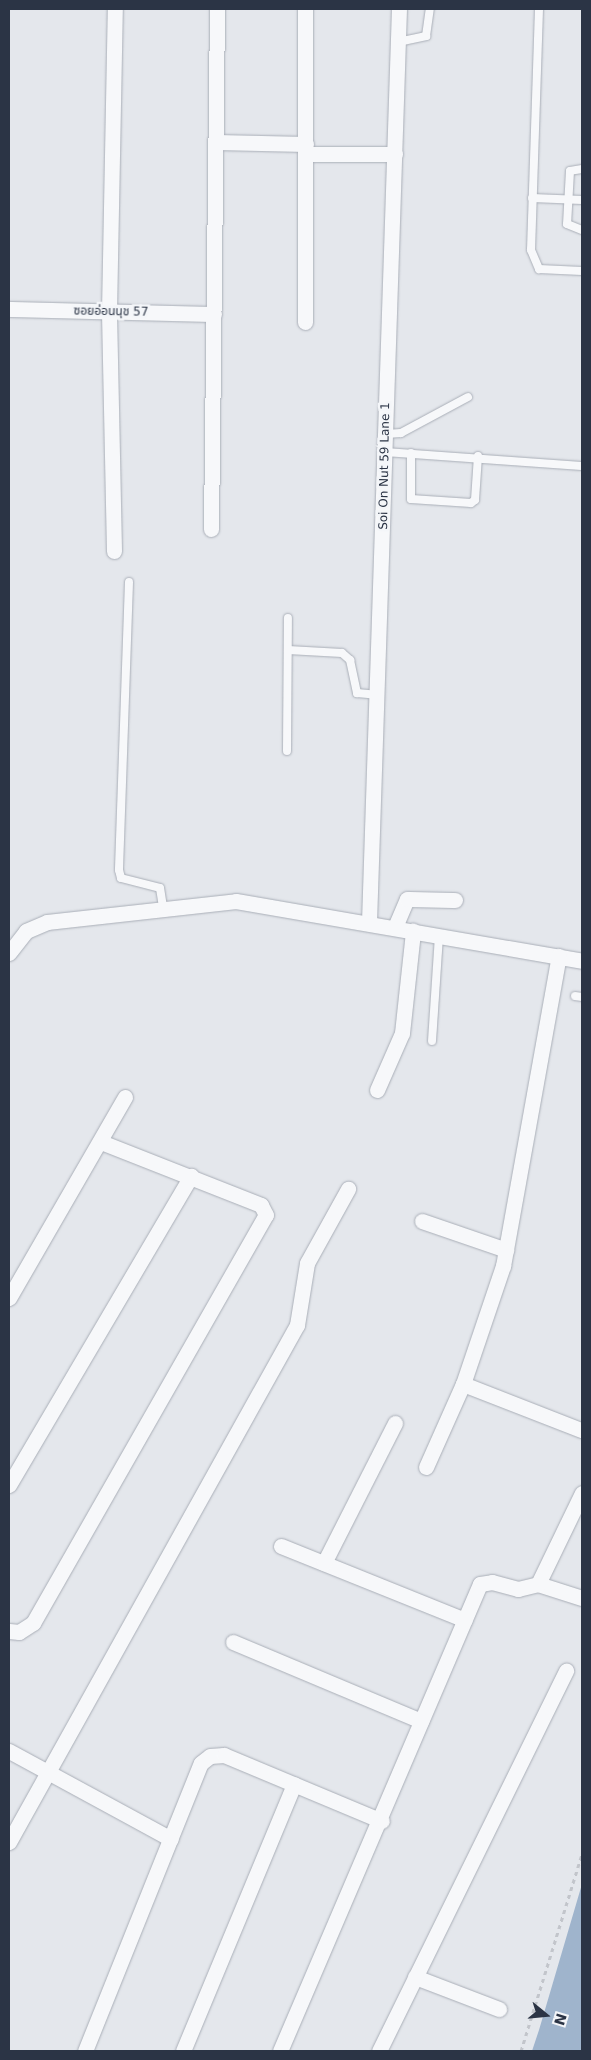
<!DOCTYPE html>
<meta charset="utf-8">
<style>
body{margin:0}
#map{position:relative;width:591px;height:2060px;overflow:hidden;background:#e4e7ec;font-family:"DejaVu Sans","Noto Sans Thai",sans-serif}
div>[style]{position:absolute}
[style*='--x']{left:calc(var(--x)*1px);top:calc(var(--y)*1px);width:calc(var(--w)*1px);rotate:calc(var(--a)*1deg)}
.water>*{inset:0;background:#9fb4cc}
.path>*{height:3px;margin-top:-1.5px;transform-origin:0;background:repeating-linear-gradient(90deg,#c2c5cb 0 4px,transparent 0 8px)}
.roads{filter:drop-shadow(0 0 1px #a9aeb7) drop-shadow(0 0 1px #a9aeb7)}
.lane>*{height:8px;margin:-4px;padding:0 4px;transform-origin:4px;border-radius:4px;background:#f7f8fa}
.street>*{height:15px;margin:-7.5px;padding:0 7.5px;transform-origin:7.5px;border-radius:7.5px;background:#f7f8fa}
span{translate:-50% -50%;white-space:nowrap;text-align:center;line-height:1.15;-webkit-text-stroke:5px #f4f6f9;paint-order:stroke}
.street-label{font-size:12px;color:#2b3445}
.frame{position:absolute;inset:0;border:10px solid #2b3445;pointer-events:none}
.north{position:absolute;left:521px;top:1990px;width:50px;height:50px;-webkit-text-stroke:4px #f4f6f9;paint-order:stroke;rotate:107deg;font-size:14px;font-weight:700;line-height:20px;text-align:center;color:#2b3445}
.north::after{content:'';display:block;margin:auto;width:18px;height:22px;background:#2b3445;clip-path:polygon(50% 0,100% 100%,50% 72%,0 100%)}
</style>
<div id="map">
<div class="water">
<div style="clip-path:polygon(582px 1884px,582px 2051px,532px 2051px,539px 2030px)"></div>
</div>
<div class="path">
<div style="--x:521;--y:2051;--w:206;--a:-72.8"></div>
</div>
<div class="roads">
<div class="lane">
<div style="--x:539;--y:9;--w:241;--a:91.9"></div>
<div style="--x:531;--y:250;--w:21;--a:67"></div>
<div style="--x:539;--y:269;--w:43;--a:2.7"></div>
<div style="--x:398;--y:42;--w:29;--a:-12"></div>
<div style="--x:426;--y:36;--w:27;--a:-82"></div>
<div style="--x:582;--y:169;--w:12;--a:171"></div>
<div style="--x:570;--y:171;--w:53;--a:93.2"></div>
<div style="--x:567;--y:224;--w:16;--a:22"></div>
<div style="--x:532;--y:198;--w:50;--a:2.3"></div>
<div style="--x:386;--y:434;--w:15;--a:-4"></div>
<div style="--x:401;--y:433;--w:76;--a:-28.2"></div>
<div style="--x:385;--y:452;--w:197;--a:4.1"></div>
<div style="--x:411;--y:453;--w:46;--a:90"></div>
<div style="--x:411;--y:499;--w:60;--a:3.8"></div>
<div style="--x:471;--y:503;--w:5;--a:-37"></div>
<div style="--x:475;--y:500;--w:44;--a:-86.1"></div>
<div style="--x:129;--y:582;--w:288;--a:92"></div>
<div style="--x:119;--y:870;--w:8;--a:76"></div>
<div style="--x:121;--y:878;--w:40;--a:14.4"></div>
<div style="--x:160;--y:888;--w:18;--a:81"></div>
<div style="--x:288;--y:650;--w:54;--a:3.2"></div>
<div style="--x:342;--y:653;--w:11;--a:41"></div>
<div style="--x:350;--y:660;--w:34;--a:78"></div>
<div style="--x:357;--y:693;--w:22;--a:5"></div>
<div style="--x:287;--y:751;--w:133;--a:-89.6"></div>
<div style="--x:575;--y:996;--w:7;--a:8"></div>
<div style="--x:432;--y:1041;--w:105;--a:-86.2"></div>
</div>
<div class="street">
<div style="--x:305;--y:9;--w:313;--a:90"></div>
<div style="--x:216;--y:142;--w:90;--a:1.3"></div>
<div style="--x:306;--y:154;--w:89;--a:0"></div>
<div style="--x:9;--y:309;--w:205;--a:1.4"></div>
<div style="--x:211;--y:529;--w:520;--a:-89.34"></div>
<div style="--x:114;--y:551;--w:239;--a:-91.2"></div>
<div style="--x:109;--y:312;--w:303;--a:-88.9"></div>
<div style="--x:369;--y:922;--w:913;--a:-88.12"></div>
<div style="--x:395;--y:927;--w:30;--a:-67"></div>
<div style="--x:407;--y:899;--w:48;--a:1.2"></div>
<div style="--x:9;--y:953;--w:28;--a:-52"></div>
<div style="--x:26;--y:931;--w:23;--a:-23"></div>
<div style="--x:47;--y:922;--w:190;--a:-6.3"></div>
<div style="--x:236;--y:901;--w:351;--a:9.8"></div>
<div style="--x:377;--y:1090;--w:62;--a:-66.3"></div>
<div style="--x:402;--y:1033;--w:103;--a:-83.8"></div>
<div style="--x:422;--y:1221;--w:89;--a:19"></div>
<div style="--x:9;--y:1298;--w:232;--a:-60"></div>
<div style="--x:463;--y:1384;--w:127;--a:21.3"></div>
<div style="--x:426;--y:1467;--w:91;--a:-66"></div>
<div style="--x:463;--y:1384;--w:125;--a:-71.3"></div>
<div style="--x:503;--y:1266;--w:315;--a:-79.8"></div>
<div style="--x:9;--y:1485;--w:359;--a:-59.5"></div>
<div style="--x:281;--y:1546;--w:198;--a:21.9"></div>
<div style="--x:324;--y:1563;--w:157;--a:-63.1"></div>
<div style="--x:538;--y:1584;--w:46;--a:17.7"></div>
<div style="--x:9;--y:1631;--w:10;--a:6"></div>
<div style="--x:19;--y:1632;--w:17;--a:-33"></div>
<div style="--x:33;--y:1623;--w:470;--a:-60.3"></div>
<div style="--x:266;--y:1215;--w:11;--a:-117"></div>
<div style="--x:261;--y:1205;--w:172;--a:-158.5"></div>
<div style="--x:233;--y:1642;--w:204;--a:22.8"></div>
<div style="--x:9;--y:1751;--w:184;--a:28.5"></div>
<div style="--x:9;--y:1842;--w:592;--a:-60.88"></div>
<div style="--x:297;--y:1325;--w:63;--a:-80.8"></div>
<div style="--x:307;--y:1263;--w:85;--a:-61"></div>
<div style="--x:415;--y:1977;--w:90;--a:20.9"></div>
<div style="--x:85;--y:2051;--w:310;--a:-68.1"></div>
<div style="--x:201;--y:1763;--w:11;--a:-38"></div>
<div style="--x:210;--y:1756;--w:14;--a:-4"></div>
<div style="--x:224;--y:1755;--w:171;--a:22.7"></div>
<div style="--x:183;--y:2051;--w:289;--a:-67.4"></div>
<div style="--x:280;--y:2051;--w:508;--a:-66.82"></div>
<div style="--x:480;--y:1584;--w:12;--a:-9"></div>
<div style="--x:492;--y:1582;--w:27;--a:15"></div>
<div style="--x:518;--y:1589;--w:21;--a:-14"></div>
<div style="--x:538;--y:1584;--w:101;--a:-64.2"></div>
<div style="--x:379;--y:2051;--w:424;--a:-63.8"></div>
</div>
</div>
<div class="street-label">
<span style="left:111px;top:312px;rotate:1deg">ซอยอ่อนนุช 57</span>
<span style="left:385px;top:466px;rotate:-89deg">Soi On Nut 59 Lane 1</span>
</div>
<div class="frame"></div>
<div class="north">N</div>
</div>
